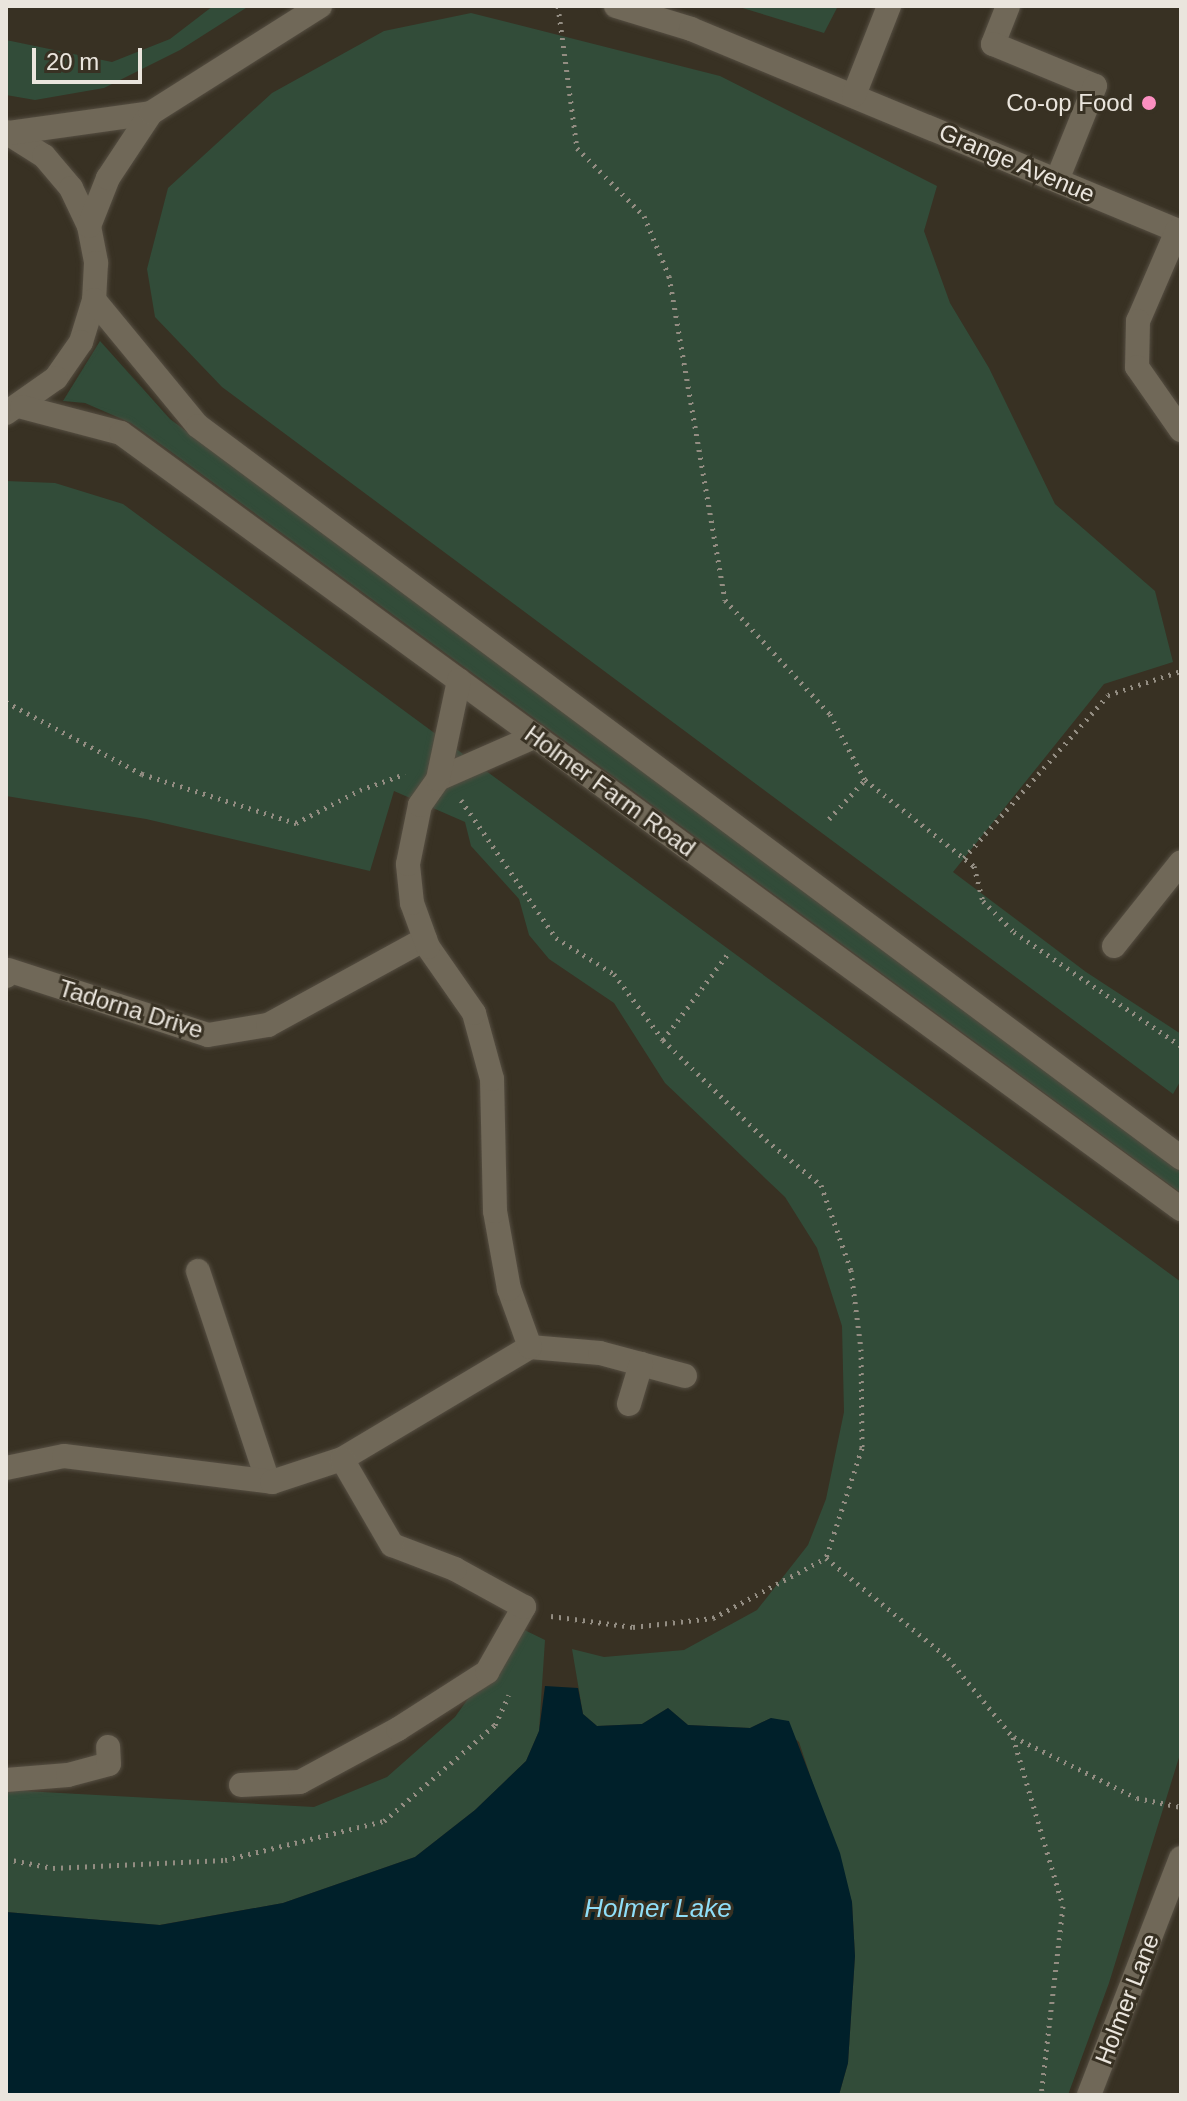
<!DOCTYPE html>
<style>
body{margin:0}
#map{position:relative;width:1187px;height:2101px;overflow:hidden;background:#383123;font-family:Arial,sans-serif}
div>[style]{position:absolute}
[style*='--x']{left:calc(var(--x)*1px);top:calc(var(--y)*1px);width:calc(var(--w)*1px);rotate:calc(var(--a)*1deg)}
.green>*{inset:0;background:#324c39}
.water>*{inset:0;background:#00202a}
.path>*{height:5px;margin-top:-2.5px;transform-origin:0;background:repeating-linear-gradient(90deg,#938d82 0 2px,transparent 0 8px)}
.roads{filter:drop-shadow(0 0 2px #554e42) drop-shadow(0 0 2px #554e42)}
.minor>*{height:24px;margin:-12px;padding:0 12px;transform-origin:12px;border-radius:12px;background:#706858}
.dots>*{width:22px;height:22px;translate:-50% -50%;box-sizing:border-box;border:4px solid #383123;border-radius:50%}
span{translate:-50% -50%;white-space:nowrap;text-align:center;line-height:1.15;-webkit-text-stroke:6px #383123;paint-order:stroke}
.poi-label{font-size:24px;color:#eae5dd}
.right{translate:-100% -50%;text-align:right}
.street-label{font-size:24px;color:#eae5dd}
.water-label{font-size:26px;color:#8fdef8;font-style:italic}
.frame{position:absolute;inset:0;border:8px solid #eae5dd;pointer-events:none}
.scale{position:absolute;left:32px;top:48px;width:110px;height:36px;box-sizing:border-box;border:4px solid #eae5dd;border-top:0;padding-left:10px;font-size:24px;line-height:28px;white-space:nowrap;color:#eae5dd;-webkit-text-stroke:6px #383123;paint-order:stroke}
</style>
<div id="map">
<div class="green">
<div style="clip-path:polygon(213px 6px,249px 6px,180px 50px,104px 88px,35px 100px,6px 95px,6px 40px,112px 62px,170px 39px)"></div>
<div style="clip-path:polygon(736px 6px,838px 6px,824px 33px)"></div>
<div style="clip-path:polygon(471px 13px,720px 76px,937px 186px,924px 231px,950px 303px,989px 368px,1055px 504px,1155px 591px,1173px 662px,1104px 684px,953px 872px,1086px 972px,1181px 1034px,1181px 1080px,1173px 1094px,222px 387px,155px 317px,147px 269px,168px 188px,272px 93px,384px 31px)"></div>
<div style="clip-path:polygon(100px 341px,170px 419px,1181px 1172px,1181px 1193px,170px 451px,131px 423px,85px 403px,63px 401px)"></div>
<div style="clip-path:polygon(6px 481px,55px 483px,123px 504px,1181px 1282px,1181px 1751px,1109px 1983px,1068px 2095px,839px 2095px,848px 2063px,855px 1956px,852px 1902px,799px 1742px,771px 1718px,750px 1728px,688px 1725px,668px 1708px,642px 1724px,597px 1726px,583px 1714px,572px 1649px,604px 1657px,684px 1650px,757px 1610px,808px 1545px,826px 1499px,844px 1412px,842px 1326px,817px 1248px,785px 1197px,665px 1083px,614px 1003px,549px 959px,529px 935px,519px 899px,471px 846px,465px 822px,394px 791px,370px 871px,146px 819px,6px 796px)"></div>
<div style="clip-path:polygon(508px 1622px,545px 1640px,539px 1731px,526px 1761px,475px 1810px,415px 1857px,283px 1903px,159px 1925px,6px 1912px,6px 1790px,314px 1807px,387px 1777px,455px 1717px,487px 1672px)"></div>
</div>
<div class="water">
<div style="clip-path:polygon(545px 1686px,578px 1688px,583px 1714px,597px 1726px,642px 1724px,668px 1708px,688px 1725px,750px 1728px,771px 1718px,789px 1721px,840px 1853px,852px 1902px,855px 1956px,848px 2063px,839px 2095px,6px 2095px,6px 1912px,160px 1925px,283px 1903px,415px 1857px,475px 1810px,526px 1761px,539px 1731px)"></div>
</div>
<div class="path">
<div style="--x:558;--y:6;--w:143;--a:82.4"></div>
<div style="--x:577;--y:148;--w:95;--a:45.4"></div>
<div style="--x:644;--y:216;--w:65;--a:67.4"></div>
<div style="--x:669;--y:276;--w:329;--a:80.2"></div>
<div style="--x:725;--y:600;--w:155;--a:47.4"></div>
<div style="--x:830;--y:714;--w:75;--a:62.1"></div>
<div style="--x:865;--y:780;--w:139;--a:38.3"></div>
<div style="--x:974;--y:866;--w:36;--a:76"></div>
<div style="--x:983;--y:901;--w:44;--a:45"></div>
<div style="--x:1014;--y:932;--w:202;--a:34.3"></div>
<div style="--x:6;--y:702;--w:154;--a:27.9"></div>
<div style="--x:142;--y:774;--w:162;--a:17.7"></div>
<div style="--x:296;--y:823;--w:72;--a:-27.3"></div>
<div style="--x:360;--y:790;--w:48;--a:-19.6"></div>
<div style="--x:461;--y:800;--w:168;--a:55.5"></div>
<div style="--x:556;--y:938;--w:68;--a:31.8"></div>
<div style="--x:614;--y:974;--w:82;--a:53.4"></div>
<div style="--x:663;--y:1040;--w:144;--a:44.2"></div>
<div style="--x:766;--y:1140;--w:71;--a:39.3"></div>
<div style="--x:821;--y:1185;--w:90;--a:70.6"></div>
<div style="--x:851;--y:1270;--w:80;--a:82.8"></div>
<div style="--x:861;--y:1349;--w:99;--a:89.4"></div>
<div style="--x:862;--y:1448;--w:116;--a:108.1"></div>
<div style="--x:826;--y:1558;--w:158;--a:39.3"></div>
<div style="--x:948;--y:1658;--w:102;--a:50.6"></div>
<div style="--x:1013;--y:1737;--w:176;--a:73.5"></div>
<div style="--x:1063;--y:1906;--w:190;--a:96.6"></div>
<div style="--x:829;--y:819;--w:53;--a:-47.3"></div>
<div style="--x:964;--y:858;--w:217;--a:-48.5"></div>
<div style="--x:1108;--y:695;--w:77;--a:-18.2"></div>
<div style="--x:663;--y:1040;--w:111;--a:-53"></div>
<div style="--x:551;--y:1616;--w:83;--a:7.6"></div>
<div style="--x:633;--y:1627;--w:81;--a:-6.4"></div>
<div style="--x:713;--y:1618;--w:128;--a:-28"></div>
<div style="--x:1014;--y:1737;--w:137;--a:26.4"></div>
<div style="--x:1137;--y:1798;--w:45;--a:11.6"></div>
<div style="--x:6;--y:1859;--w:48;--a:10.8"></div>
<div style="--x:53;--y:1868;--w:172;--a:-2.7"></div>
<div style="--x:225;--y:1860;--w:164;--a:-13.8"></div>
<div style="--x:384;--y:1821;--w:147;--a:-40.9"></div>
<div style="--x:495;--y:1725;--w:33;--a:-65"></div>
</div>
<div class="roads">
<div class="minor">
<div style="--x:616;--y:6;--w:78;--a:17"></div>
<div style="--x:691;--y:29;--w:530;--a:22.5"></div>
<div style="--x:1008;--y:6;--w:41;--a:111.5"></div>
<div style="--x:993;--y:44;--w:110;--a:22.4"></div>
<div style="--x:1095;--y:86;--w:101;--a:112"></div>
<div style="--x:854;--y:95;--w:96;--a:-68.5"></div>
<div style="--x:6;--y:132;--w:45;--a:32.3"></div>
<div style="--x:44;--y:156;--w:42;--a:49.8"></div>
<div style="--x:71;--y:188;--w:42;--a:64.7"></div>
<div style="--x:89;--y:226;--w:38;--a:79"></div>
<div style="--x:96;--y:263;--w:37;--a:93"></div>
<div style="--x:94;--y:300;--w:44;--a:107.2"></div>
<div style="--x:81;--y:342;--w:44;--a:124.8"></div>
<div style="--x:56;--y:378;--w:61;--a:145"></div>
<div style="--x:9;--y:133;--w:143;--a:-8"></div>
<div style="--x:89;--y:226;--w:52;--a:-68.4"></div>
<div style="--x:108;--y:178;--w:78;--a:-56.5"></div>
<div style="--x:151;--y:113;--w:200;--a:-32.3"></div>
<div style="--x:1177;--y:231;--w:98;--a:113.4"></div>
<div style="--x:1138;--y:321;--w:46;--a:91.2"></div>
<div style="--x:1137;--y:367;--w:77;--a:55.1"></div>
<div style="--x:94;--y:300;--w:163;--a:50.5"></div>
<div style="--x:198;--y:426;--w:1226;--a:36.67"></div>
<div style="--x:22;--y:407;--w:102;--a:14.7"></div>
<div style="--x:121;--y:433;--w:1314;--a:36.21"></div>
<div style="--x:438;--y:779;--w:107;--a:-23.7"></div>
<div style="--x:1114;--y:946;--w:107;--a:-51.4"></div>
<div style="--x:6;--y:976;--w:6;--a:-72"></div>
<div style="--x:8;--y:970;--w:210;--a:18"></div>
<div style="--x:208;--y:1035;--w:61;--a:-9.5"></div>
<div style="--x:268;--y:1025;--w:179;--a:-28.7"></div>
<div style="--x:198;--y:1271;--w:221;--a:71.6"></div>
<div style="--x:530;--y:1347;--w:70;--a:4.9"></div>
<div style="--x:600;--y:1353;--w:88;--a:15.1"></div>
<div style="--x:629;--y:1404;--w:42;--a:-73.3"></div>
<div style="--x:6;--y:1468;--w:59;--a:-11.7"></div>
<div style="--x:64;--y:1456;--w:210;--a:7.1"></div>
<div style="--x:272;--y:1482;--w:74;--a:-18.2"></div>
<div style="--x:342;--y:1459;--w:219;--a:-30.8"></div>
<div style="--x:530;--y:1347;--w:62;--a:-109.9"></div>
<div style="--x:509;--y:1289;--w:79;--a:-100.2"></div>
<div style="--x:495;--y:1211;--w:132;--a:-91.3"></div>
<div style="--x:492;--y:1079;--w:68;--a:-105.3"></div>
<div style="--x:474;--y:1013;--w:80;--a:-124.9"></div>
<div style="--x:428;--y:947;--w:47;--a:-110"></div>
<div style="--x:412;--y:903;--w:39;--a:-96"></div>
<div style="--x:408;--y:864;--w:60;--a:-78.5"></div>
<div style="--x:420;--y:805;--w:32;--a:-55"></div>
<div style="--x:438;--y:779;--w:101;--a:-78"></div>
<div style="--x:6;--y:1780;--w:62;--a:-4.6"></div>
<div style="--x:68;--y:1775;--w:42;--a:-15"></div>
<div style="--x:109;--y:1764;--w:17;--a:-93"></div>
<div style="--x:241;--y:1785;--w:59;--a:-2.9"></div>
<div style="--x:300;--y:1782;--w:111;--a:-28.4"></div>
<div style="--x:398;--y:1729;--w:106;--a:-32.6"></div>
<div style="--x:487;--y:1672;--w:75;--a:-60.4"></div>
<div style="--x:524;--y:1607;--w:79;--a:-151.2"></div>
<div style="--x:455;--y:1569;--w:67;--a:-159.1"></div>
<div style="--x:392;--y:1545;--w:99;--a:-120.2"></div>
<div style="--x:1089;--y:2095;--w:254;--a:-68.8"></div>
</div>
</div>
<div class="dots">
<div style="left:1149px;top:103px;background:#fc8fc1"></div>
</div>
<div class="poi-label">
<span class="right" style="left:1133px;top:103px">Co-op Food</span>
</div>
<div class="street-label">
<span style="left:1017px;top:163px;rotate:23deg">Grange Avenue</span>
<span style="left:610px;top:791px;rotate:36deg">Holmer Farm Road</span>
<span style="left:131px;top:1009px;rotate:17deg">Tadorna Drive</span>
<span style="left:1127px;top:1999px;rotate:-69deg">Holmer Lane</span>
</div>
<div class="water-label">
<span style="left:658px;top:1909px">Holmer Lake</span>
</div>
<div class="frame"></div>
<div class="scale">20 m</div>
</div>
